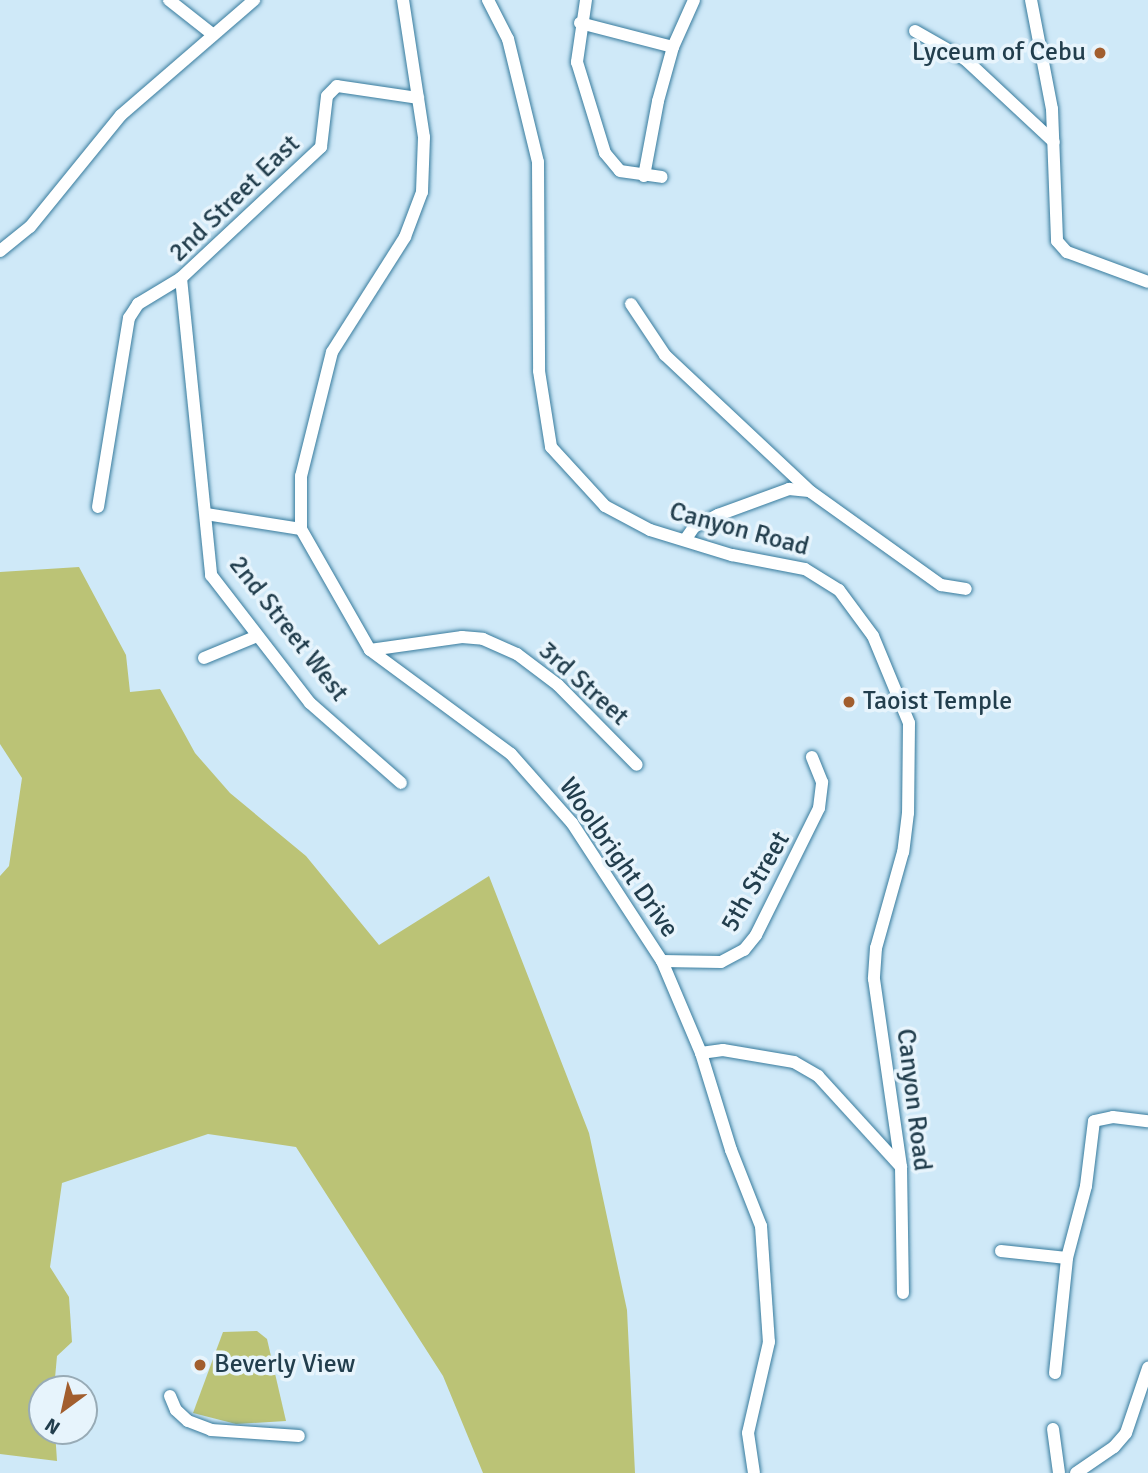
<!DOCTYPE html>
<style>
body{margin:0}
#map{position:relative;width:1148px;height:1473px;overflow:hidden;background:#cfe9f8;font-family:Signika,sans-serif}
div>[style]{position:absolute}
[style*='--x']{left:calc(var(--x)*1px);top:calc(var(--y)*1px);width:calc(var(--w)*1px);rotate:calc(var(--a)*1deg)}
.green>*{inset:0;background:#bbc376}
.roads{filter:drop-shadow(0 0 2px #377b9d) drop-shadow(0 0 2px #377b9d)}
.minor>*{height:12px;margin:-6px;padding:0 6px;transform-origin:6px;border-radius:6px;background:#fff}
.dots>*{width:19px;height:19px;translate:-50% -50%;box-sizing:border-box;border:4px solid #e7f4fc;border-radius:50%}
span{translate:-50% -50%;white-space:nowrap;text-align:center;line-height:1.15;-webkit-text-stroke:7px #e7f4fc;paint-order:stroke}
.poi-label{font-size:26px;color:#223e4d}
.right{translate:-100% -50%;text-align:right}
.left{translate:0 -50%;text-align:left}
.street-label{font-size:26px;color:#223e4d}
.north{position:absolute;left:28px;top:1375px;width:70px;height:70px;box-sizing:border-box;background:#e7f4fc;border:2px solid #98abb6;border-radius:50%;rotate:213deg;font-size:19px;font-weight:700;line-height:28px;text-align:center;color:#223e4d}
.north::after{content:'';display:block;margin:auto;width:24px;height:32px;background:#a25e2e;clip-path:polygon(50% 0,100% 100%,50% 72%,0 100%)}
</style>
<div id="map">
<div class="green">
<div style="clip-path:polygon(79px 567px,126px 655px,130px 692px,160px 689px,195px 753px,230px 793px,306px 856px,379px 945px,489px 876px,589px 1133px,627px 1310px,635px 1473px,483px 1473px,443px 1376px,296px 1147px,208px 1134px,62px 1183px,50px 1267px,69px 1297px,72px 1342px,57px 1356px,54px 1389px,42px 1389px,42px 1431px,55px 1431px,57px 1461px,0 1454px,0 876px,9px 866px,22px 778px,0 744px,0 572px)"></div>
<div style="clip-path:polygon(257px 1331px,267px 1339px,286px 1421px,236px 1424px,193px 1413px,223px 1332px)"></div>
</div>
<div class="roads">
<div class="minor">
<div style="--x:169;--y:0;--w:53;--a:38.2"></div>
<div style="--x:403;--y:0;--w:139;--a:81.3"></div>
<div style="--x:424;--y:137;--w:55;--a:92.1"></div>
<div style="--x:422;--y:192;--w:48;--a:110.7"></div>
<div style="--x:405;--y:237;--w:136;--a:122.4"></div>
<div style="--x:332;--y:352;--w:128;--a:104"></div>
<div style="--x:301;--y:476;--w:53;--a:90"></div>
<div style="--x:301;--y:529;--w:139;--a:60.3"></div>
<div style="--x:370;--y:650;--w:175;--a:36.4"></div>
<div style="--x:511;--y:754;--w:92;--a:48.5"></div>
<div style="--x:572;--y:823;--w:165;--a:56.9"></div>
<div style="--x:662;--y:961;--w:100;--a:67"></div>
<div style="--x:701;--y:1053;--w:102;--a:72.8"></div>
<div style="--x:731;--y:1150;--w:82;--a:68.5"></div>
<div style="--x:761;--y:1226;--w:116;--a:86.1"></div>
<div style="--x:769;--y:1342;--w:93;--a:103"></div>
<div style="--x:748;--y:1433;--w:40;--a:81.5"></div>
<div style="--x:488;--y:0;--w:44;--a:62.9"></div>
<div style="--x:508;--y:39;--w:127;--a:76.3"></div>
<div style="--x:538;--y:162;--w:209;--a:89.7"></div>
<div style="--x:539;--y:371;--w:77;--a:81"></div>
<div style="--x:551;--y:447;--w:80;--a:47.5"></div>
<div style="--x:605;--y:506;--w:51;--a:28.1"></div>
<div style="--x:650;--y:530;--w:86;--a:17"></div>
<div style="--x:732;--y:555;--w:74;--a:10.9"></div>
<div style="--x:805;--y:569;--w:40;--a:32"></div>
<div style="--x:839;--y:590;--w:57;--a:53.5"></div>
<div style="--x:873;--y:636;--w:94;--a:67.5"></div>
<div style="--x:909;--y:723;--w:90;--a:90.6"></div>
<div style="--x:908;--y:813;--w:39;--a:97"></div>
<div style="--x:903;--y:852;--w:100;--a:105.7"></div>
<div style="--x:876;--y:948;--w:31;--a:94"></div>
<div style="--x:874;--y:979;--w:190;--a:81.8"></div>
<div style="--x:901;--y:1167;--w:126;--a:89.1"></div>
<div style="--x:586;--y:0;--w:63;--a:98.3"></div>
<div style="--x:577;--y:62;--w:95;--a:72.9"></div>
<div style="--x:605;--y:153;--w:23;--a:50"></div>
<div style="--x:620;--y:171;--w:42;--a:8.1"></div>
<div style="--x:1031;--y:0;--w:111;--a:79.1"></div>
<div style="--x:1052;--y:109;--w:132;--a:87.8"></div>
<div style="--x:1057;--y:241;--w:15;--a:48"></div>
<div style="--x:1067;--y:252;--w:86;--a:20.3"></div>
<div style="--x:580;--y:23;--w:96;--a:14.5"></div>
<div style="--x:915;--y:31;--w:59;--a:29.6"></div>
<div style="--x:966;--y:60;--w:120;--a:43"></div>
<div style="--x:644;--y:176;--w:76;--a:-79.4"></div>
<div style="--x:658;--y:101;--w:56;--a:-74.5"></div>
<div style="--x:673;--y:47;--w:51;--a:-65.9"></div>
<div style="--x:0;--y:251;--w:38;--a:-39"></div>
<div style="--x:30;--y:227;--w:144;--a:-50.9"></div>
<div style="--x:121;--y:115;--w:176;--a:-40.8"></div>
<div style="--x:181;--y:278;--w:299;--a:84.2"></div>
<div style="--x:211;--y:575;--w:162;--a:52.3"></div>
<div style="--x:310;--y:703;--w:121;--a:41.3"></div>
<div style="--x:631;--y:304;--w:61;--a:56.3"></div>
<div style="--x:665;--y:355;--w:200;--a:43.2"></div>
<div style="--x:811;--y:492;--w:160;--a:35.6"></div>
<div style="--x:941;--y:585;--w:25;--a:9"></div>
<div style="--x:98;--y:507;--w:192;--a:-80.7"></div>
<div style="--x:129;--y:318;--w:17;--a:-57"></div>
<div style="--x:138;--y:304;--w:50;--a:-31.2"></div>
<div style="--x:181;--y:278;--w:192;--a:-43.1"></div>
<div style="--x:321;--y:147;--w:51;--a:-83.3"></div>
<div style="--x:327;--y:96;--w:14;--a:-45"></div>
<div style="--x:337;--y:86;--w:82;--a:8.4"></div>
<div style="--x:206;--y:514;--w:96;--a:9"></div>
<div style="--x:685;--y:540;--w:16;--a:-55"></div>
<div style="--x:694;--y:527;--w:27;--a:-27"></div>
<div style="--x:718;--y:515;--w:76;--a:-20.1"></div>
<div style="--x:789;--y:489;--w:20;--a:6"></div>
<div style="--x:370;--y:650;--w:93;--a:-8"></div>
<div style="--x:462;--y:637;--w:21;--a:5"></div>
<div style="--x:483;--y:639;--w:37;--a:24"></div>
<div style="--x:517;--y:654;--w:51;--a:37.1"></div>
<div style="--x:558;--y:685;--w:112;--a:45.4"></div>
<div style="--x:204;--y:658;--w:57;--a:-22.5"></div>
<div style="--x:662;--y:961;--w:59;--a:1"></div>
<div style="--x:721;--y:962;--w:26;--a:-28"></div>
<div style="--x:744;--y:950;--w:19;--a:-51"></div>
<div style="--x:756;--y:935;--w:142;--a:-63.6"></div>
<div style="--x:819;--y:808;--w:26;--a:-83"></div>
<div style="--x:822;--y:782;--w:27;--a:-112"></div>
<div style="--x:701;--y:1053;--w:22;--a:-8"></div>
<div style="--x:723;--y:1050;--w:72;--a:9.6"></div>
<div style="--x:794;--y:1062;--w:28;--a:30"></div>
<div style="--x:818;--y:1076;--w:123;--a:47.6"></div>
<div style="--x:1001;--y:1251;--w:66;--a:6.1"></div>
<div style="--x:1055;--y:1373;--w:116;--a:-84"></div>
<div style="--x:1067;--y:1258;--w:74;--a:-75.2"></div>
<div style="--x:1086;--y:1186;--w:65;--a:-83"></div>
<div style="--x:1094;--y:1121;--w:19;--a:-12"></div>
<div style="--x:1113;--y:1117;--w:35;--a:7"></div>
<div style="--x:170;--y:1396;--w:15;--a:67"></div>
<div style="--x:176;--y:1410;--w:16;--a:43"></div>
<div style="--x:188;--y:1421;--w:25;--a:21"></div>
<div style="--x:211;--y:1430;--w:88;--a:3.9"></div>
<div style="--x:1053;--y:1429;--w:44;--a:82.2"></div>
<div style="--x:1076;--y:1473;--w:46;--a:-34.4"></div>
<div style="--x:1114;--y:1447;--w:18;--a:-49"></div>
<div style="--x:1126;--y:1433;--w:69;--a:-71.3"></div>
</div>
</div>
<div class="dots">
<div style="left:1100px;top:53px;background:#a25e2e"></div>
<div style="left:849px;top:702px;background:#a25e2e"></div>
<div style="left:200px;top:1365px;background:#a25e2e"></div>
</div>
<div class="poi-label">
<span class="right" style="left:1086px;top:53px">Lyceum of Cebu</span>
<span class="left" style="left:863px;top:702px">Taoist Temple</span>
<span class="left" style="left:214px;top:1365px">Beverly View</span>
</div>
<div class="street-label">
<span style="left:235px;top:199px;rotate:-44deg">2nd Street East</span>
<span style="left:739px;top:530px;rotate:15deg">Canyon Road</span>
<span style="left:288px;top:629px;rotate:52deg">2nd Street West</span>
<span style="left:583px;top:684px;rotate:42deg">3rd Street</span>
<span style="left:618px;top:858px;rotate:55deg">Woolbright Drive</span>
<span style="left:756px;top:882px;rotate:-60deg">5th Street</span>
<span style="left:913px;top:1100px;rotate:83deg">Canyon Road</span>
</div>
<div class="north">N</div>
</div>
